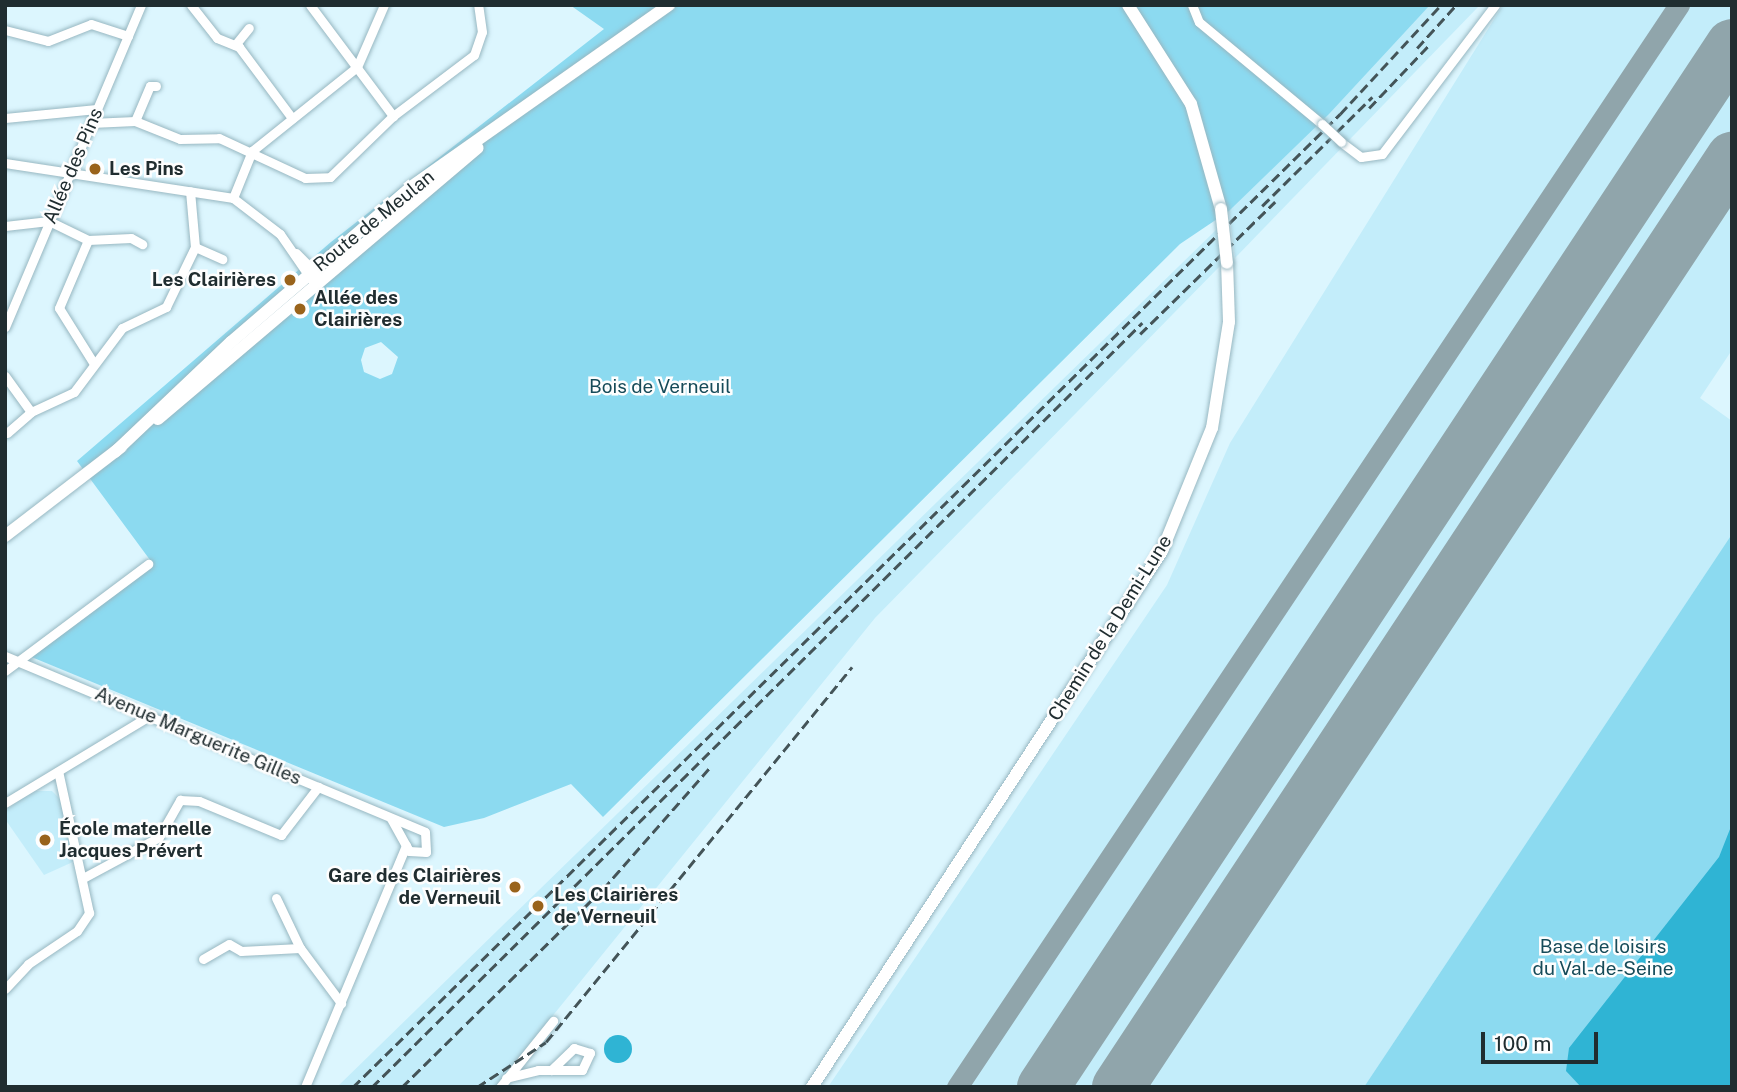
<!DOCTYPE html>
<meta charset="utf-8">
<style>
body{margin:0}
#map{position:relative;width:1737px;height:1092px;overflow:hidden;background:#dcf6fe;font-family:"Public Sans",sans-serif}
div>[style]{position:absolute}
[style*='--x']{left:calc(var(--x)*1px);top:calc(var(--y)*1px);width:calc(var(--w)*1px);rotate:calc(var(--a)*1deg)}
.built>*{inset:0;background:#c3edfa}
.green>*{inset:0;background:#8cdaf0}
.water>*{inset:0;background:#2fb4d4}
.round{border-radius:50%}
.taxiway>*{height:21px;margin:-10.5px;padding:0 10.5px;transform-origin:10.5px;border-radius:10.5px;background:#90a5ab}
.runway>*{height:52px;margin:-26px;padding:0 26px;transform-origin:26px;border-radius:26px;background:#90a5ab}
.roads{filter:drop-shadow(0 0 2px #97b7c1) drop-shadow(0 0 2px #97b7c1)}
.minor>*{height:9px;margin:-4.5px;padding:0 4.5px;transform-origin:4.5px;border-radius:4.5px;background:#fff}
.tertiary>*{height:12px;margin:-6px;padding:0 6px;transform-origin:6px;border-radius:6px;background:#fff}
.secondary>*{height:12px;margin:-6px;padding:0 6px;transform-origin:6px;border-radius:6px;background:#fff}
.rail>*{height:2.5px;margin-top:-1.25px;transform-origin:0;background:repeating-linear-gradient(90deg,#445458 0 10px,transparent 0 15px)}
.bridges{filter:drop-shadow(0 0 2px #97b7c1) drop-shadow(0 0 2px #97b7c1)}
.minor-bridge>*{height:9px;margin:-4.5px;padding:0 4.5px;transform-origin:4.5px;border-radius:4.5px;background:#fff}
.tertiary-bridge>*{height:12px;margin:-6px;padding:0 6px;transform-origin:6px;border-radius:6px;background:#fff}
.dots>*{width:19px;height:19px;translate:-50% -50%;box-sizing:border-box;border:4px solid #fefefe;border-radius:50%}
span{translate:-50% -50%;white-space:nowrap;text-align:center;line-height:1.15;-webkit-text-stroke:5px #fefefe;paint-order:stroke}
.street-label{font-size:19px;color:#202d30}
.poi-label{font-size:19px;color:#202d30;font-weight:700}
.left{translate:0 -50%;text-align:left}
.right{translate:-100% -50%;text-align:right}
.park-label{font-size:19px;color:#164b59}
.frame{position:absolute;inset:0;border:7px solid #202d30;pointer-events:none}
.scale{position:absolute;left:1481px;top:1032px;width:117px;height:32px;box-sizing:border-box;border:4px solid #202d30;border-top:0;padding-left:9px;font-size:21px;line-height:24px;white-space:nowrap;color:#202d30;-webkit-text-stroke:5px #fefefe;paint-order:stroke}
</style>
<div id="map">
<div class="built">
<div style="clip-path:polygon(1430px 5px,1480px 5px,1235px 258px,1229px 211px)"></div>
<div style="clip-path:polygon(1503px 5px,1732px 5px,1732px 350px,1700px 398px,1732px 421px,1732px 534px,1364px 1087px,828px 1087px,1167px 585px,1230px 443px)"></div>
<div style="clip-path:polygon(1217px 229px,1221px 265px,875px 618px,495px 1087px,337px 1087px)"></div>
<div style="clip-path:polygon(32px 791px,52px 791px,60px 799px,75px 861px,44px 875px,5px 819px,5px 811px)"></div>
</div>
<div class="green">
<div style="clip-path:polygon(evenodd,570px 5px,1430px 5px,1329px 114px,1229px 211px,1180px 244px,603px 817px,571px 784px,484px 818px,444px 827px,29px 656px,153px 564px,77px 461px,331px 242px,604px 29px,570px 5px,381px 342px,398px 357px,392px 374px,380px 379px,364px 372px,361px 360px,365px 348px,381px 342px)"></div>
<div style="clip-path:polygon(1732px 534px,1732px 1087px,1364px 1087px)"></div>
</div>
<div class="water">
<div style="clip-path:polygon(1732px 824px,1732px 1087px,1581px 1087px,1566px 1071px,1569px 1048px,1719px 857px)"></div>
<div class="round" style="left:604px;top:1035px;width:28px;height:28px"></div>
</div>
<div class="taxiway">
<div style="--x:957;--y:1087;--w:1301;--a:-56.29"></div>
</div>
<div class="runway">
<div style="--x:1043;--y:1087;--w:1249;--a:-56.53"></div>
<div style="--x:1118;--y:1087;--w:1114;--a:-56.54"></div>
</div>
<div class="roads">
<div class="minor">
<div style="--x:191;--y:5;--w:42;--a:51.8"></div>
<div style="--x:217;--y:38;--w:24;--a:22"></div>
<div style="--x:239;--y:47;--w:89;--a:53.3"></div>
<div style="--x:310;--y:5;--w:139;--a:53.2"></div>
<div style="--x:1192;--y:5;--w:18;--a:68"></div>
<div style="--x:1199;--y:22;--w:160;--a:39.7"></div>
<div style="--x:5;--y:30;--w:44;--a:14.3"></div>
<div style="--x:48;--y:41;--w:46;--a:-21.6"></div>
<div style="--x:91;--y:24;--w:39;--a:18"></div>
<div style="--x:235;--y:45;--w:22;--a:-51"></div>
<div style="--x:5;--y:118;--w:92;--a:-5.6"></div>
<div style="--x:135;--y:121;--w:38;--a:-67"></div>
<div style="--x:150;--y:86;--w:6;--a:0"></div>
<div style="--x:91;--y:123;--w:44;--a:-2.6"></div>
<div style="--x:135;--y:121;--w:48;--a:21.8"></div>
<div style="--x:180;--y:139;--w:39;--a:-1"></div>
<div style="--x:219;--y:138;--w:95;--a:24.9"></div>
<div style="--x:305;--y:178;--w:25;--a:-2"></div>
<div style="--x:330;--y:177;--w:88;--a:-44.1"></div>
<div style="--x:393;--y:116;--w:101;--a:-37"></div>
<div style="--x:474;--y:55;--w:24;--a:-71"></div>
<div style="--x:482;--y:32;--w:27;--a:-98"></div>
<div style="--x:1341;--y:142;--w:25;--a:37"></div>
<div style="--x:1361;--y:157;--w:21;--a:-8"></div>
<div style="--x:1382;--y:154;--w:187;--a:-52.8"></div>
<div style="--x:5;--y:163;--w:231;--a:8.7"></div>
<div style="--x:233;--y:198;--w:59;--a:37.5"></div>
<div style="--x:280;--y:234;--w:55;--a:55.4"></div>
<div style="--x:233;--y:198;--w:51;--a:-68"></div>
<div style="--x:252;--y:151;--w:134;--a:-38.7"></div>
<div style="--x:357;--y:67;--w:68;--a:-66.5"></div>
<div style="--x:5;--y:226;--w:44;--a:-6.5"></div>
<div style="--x:49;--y:221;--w:43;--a:26"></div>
<div style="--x:88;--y:240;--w:74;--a:113.1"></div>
<div style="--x:59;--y:308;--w:66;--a:58"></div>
<div style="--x:88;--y:240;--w:43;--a:-2.7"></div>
<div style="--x:131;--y:238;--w:13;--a:29"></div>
<div style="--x:195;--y:247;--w:30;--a:24"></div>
<div style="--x:296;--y:253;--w:31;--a:45"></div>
<div style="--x:5;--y:327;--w:350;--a:-67.1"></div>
<div style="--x:5;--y:376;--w:44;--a:54.2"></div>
<div style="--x:7;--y:433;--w:32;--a:-41"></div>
<div style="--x:31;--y:412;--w:47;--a:-24.9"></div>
<div style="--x:74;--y:392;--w:80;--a:-53.1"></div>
<div style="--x:122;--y:328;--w:49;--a:-25.5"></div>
<div style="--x:166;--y:307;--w:67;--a:-64.2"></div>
<div style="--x:195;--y:247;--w:56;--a:-95.1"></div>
<div style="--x:5;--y:656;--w:455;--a:22.7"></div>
<div style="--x:425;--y:832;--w:20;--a:87"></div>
<div style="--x:426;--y:852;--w:17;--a:-177"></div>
<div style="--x:409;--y:851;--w:38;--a:-119"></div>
<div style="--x:5;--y:671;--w:179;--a:-36.8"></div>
<div style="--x:5;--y:803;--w:170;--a:-31.1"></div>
<div style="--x:83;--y:878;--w:86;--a:-28.3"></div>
<div style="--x:159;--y:837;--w:43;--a:-60.4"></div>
<div style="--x:180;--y:800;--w:19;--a:3"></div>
<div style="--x:199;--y:801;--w:89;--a:22.5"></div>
<div style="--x:281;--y:835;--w:61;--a:-52.4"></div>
<div style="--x:276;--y:898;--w:55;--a:64.4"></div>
<div style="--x:203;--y:959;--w:30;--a:-30"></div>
<div style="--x:229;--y:944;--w:14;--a:30"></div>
<div style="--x:241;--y:951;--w:59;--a:-2.9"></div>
<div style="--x:300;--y:948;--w:69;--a:53.3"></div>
<div style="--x:5;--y:989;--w:34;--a:-47"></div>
<div style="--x:28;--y:964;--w:59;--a:-34"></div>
<div style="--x:77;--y:931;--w:22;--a:-56"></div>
<div style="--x:89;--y:913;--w:145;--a:-102.3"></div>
<div style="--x:506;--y:1078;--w:33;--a:-14"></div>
<div style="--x:538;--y:1070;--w:44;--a:0"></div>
<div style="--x:582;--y:1070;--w:19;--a:-65"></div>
<div style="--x:590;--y:1053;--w:17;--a:-163"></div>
<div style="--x:574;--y:1048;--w:32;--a:136"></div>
<div style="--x:305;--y:1087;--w:262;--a:-67.3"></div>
<div style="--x:500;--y:1087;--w:85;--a:-51.2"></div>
</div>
<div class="tertiary">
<div style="--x:1128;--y:5;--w:117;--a:57.5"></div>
<div style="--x:1191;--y:104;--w:109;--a:74.1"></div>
<div style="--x:812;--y:1087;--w:640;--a:-56.86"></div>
<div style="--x:1162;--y:551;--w:133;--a:-67.9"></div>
<div style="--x:1212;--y:428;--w:107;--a:-80.9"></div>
<div style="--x:1229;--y:322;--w:59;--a:-91.9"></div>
</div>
<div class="secondary">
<div style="--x:158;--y:419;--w:419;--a:-40.3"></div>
<div style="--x:115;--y:452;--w:160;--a:-43.5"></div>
<div style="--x:231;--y:342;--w:238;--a:-40.7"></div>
<div style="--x:411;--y:187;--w:316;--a:-35.2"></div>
<div style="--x:5;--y:536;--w:146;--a:-37.5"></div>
</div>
</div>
<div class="rail">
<div style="--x:1417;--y:48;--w:58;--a:-47.8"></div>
<div style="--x:1369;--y:108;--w:87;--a:-46.4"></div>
<div style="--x:1262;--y:206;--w:155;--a:-44.7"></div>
<div style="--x:1140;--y:334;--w:189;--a:-44.4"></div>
<div style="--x:353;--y:1087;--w:1386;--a:-44.59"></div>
<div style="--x:1340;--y:114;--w:149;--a:-47.2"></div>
<div style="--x:372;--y:1087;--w:1085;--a:-44.78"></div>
<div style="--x:402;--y:1087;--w:282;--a:-44.6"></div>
<div style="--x:603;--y:889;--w:164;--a:-48.7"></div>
<div style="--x:477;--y:1087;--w:82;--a:-33.1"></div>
<div style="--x:546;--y:1042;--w:484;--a:-50.8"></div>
</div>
<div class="bridges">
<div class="minor-bridge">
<div style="--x:1322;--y:124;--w:26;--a:43"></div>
</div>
<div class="tertiary-bridge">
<div style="--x:1221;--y:209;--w:54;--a:83.7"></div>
</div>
</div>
<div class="dots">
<div style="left:95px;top:169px;background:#99631b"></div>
<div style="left:290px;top:280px;background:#99631b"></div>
<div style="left:300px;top:309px;background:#99631b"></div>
<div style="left:45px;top:840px;background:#99631b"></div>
<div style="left:515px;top:887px;background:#99631b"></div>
<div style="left:538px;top:906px;background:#99631b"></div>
</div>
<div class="street-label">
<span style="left:73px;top:166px;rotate:-67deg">Allée des Pins</span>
<span style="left:374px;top:221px;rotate:-39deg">Route de Meulan</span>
<span style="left:1110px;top:628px;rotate:-58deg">Chemin de la Demi-Lune</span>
<span style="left:198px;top:736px;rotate:23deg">Avenue Marguerite Gilles</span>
</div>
<div class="poi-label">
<span class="left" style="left:109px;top:169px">Les Pins</span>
<span class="right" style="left:276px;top:280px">Les Clairières</span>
<span class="left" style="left:314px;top:309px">Allée des<br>Clairières</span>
<span class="left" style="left:59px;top:840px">École maternelle<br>Jacques Prévert</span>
<span class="right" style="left:501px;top:887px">Gare des Clairières<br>de Verneuil</span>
<span class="left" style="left:554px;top:906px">Les Clairières<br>de Verneuil</span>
</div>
<div class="park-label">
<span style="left:660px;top:387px">Bois de Verneuil</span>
<span style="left:1603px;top:958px">Base de loisirs<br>du Val-de-Seine</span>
</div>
<div class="frame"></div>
<div class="scale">100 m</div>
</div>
